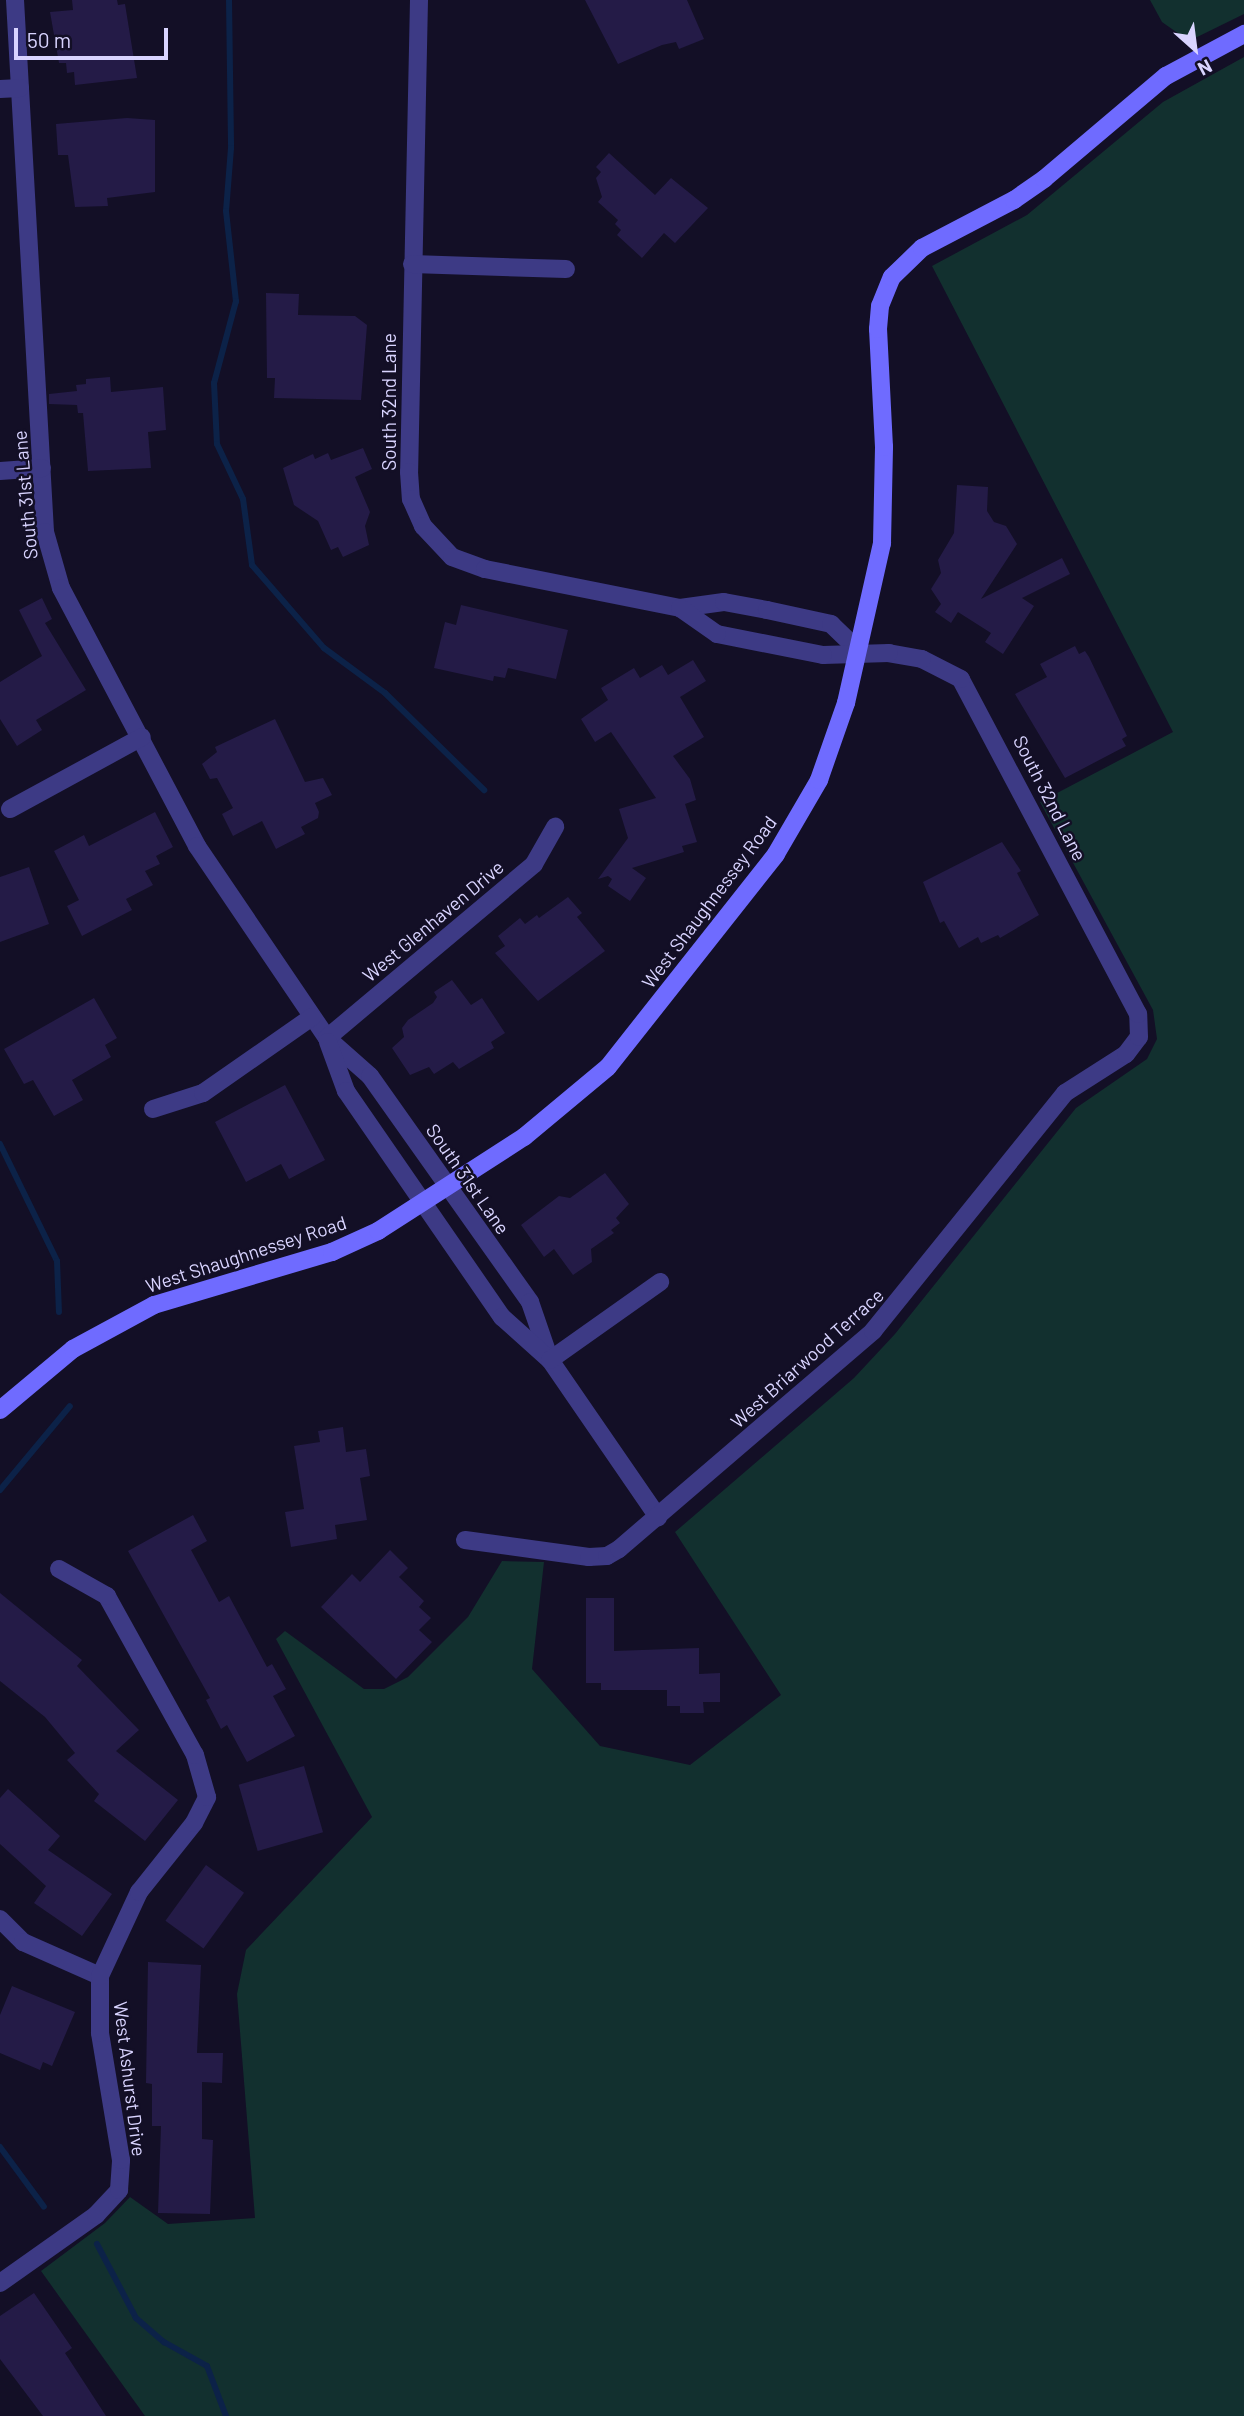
<!DOCTYPE html>
<style>
body{margin:0}
#map{position:relative;width:1244px;height:2416px;overflow:hidden;background:#130f26;font-family:Barlow,sans-serif}
div>[style]{position:absolute}
[style*='--x']{left:calc(var(--x)*1px);top:calc(var(--y)*1px);width:calc(var(--w)*1px);rotate:calc(var(--a)*1deg)}
.green>*{inset:0;background:#12302f}
.stream>*{height:6px;margin:-3px;padding:0 3px;transform-origin:3px;border-radius:3px;background:#0c2248}
.building>*{inset:0;background:#241b47;transform-origin:0 0}
.street>*{height:18px;margin:-9px;padding:0 9px;transform-origin:9px;border-radius:9px;background:#3d3a85}
.secondary>*{height:18px;margin:-9px;padding:0 9px;transform-origin:9px;border-radius:9px;background:#6f6bff}
span{translate:-50% -50%;white-space:nowrap;text-align:center;line-height:1.15;-webkit-text-stroke:5px #130f26;paint-order:stroke}
.street-label{font-size:19px;color:#d9d4ff}
.north{position:absolute;left:1160px;top:14px;width:70px;height:70px;-webkit-text-stroke:5px #130f26;paint-order:stroke;rotate:152deg;font-size:19px;font-weight:700;line-height:28px;text-align:center;color:#d9d4ff}
.north::after{content:'';display:block;margin:auto;width:24px;height:32px;background:#d9d4ff;clip-path:polygon(50% 0,100% 100%,50% 72%,0 100%)}
.scale{position:absolute;left:14px;top:28px;width:154px;height:32px;box-sizing:border-box;border:4px solid #d9d4ff;border-top:0;padding-left:9px;font-size:21px;line-height:24px;white-space:nowrap;color:#d9d4ff;-webkit-text-stroke:5px #130f26;paint-order:stroke}
</style>
<div id="map">
<div class="green">
<div style="clip-path:polygon(1150px 0,1244px 0,1244px 14px,1189px 41px,1162px 22px)"></div>
<div style="clip-path:polygon(1244px 57px,1244px 2416px,145px 2416px,41px 2271px,105px 2223px,130px 2197px,168px 2224px,255px 2218px,237px 1994px,246px 1950px,372px 1817px,276px 1639px,285px 1631px,364px 1689px,384px 1689px,408px 1677px,468px 1617px,502px 1561px,544px 1562px,532px 1669px,600px 1746px,690px 1765px,781px 1695px,675px 1532px,854px 1378px,895px 1334px,1076px 1108px,1147px 1059px,1157px 1039px,1153px 1010px,1040px 802px,1173px 732px,932px 266px,1027px 215px,1163px 102px)"></div>
</div>
<div class="stream">
<div style="--x:229;--y:0;--w:148;--a:89.2"></div>
<div style="--x:231;--y:148;--w:63;--a:94.5"></div>
<div style="--x:226;--y:211;--w:91;--a:83.7"></div>
<div style="--x:236;--y:301;--w:85;--a:105"></div>
<div style="--x:214;--y:383;--w:61;--a:87.2"></div>
<div style="--x:217;--y:444;--w:61;--a:64.7"></div>
<div style="--x:243;--y:499;--w:67;--a:82.2"></div>
<div style="--x:252;--y:565;--w:110;--a:49.1"></div>
<div style="--x:324;--y:648;--w:76;--a:36.4"></div>
<div style="--x:385;--y:693;--w:139;--a:44.4"></div>
<div style="--x:0;--y:1144;--w:130;--a:64"></div>
<div style="--x:57;--y:1261;--w:51;--a:87.8"></div>
<div style="--x:0;--y:1490;--w:109;--a:-50.2"></div>
<div style="--x:0;--y:2147;--w:74;--a:53.7"></div>
<div style="--x:97;--y:2244;--w:84;--a:62.2"></div>
<div style="--x:136;--y:2318;--w:37;--a:41"></div>
<div style="--x:164;--y:2342;--w:49;--a:29.2"></div>
<div style="--x:207;--y:2366;--w:53;--a:69.2"></div>
</div>
<div class="building">
<div style="clip-path:polygon(72px 0,117px 0,118px 5px,125px 4px,137px 78px,75px 85px,74px 72px,67px 73px,66px 63px,59px 63px,50px 12px,73px 10px)"></div>
<div style="clip-path:polygon(585px 0,687px 0,704px 39px,679px 49px,676px 42px,662px 45px,618px 64px)"></div>
<div style="clip-path:polygon(127px 118px,155px 120px,155px 192px,107px 198px,108px 206px,75px 207px,68px 155px,58px 155px,56px 124px)"></div>
<div style="clip-path:polygon(609px 153px,655px 195px,671px 178px,708px 208px,675px 243px,664px 233px,642px 258px,617px 235px,621px 230px,615px 224px,618px 220px,598px 202px,602px 197px,596px 178px,601px 172px,596px 167px)"></div>
<div style="clip-path:polygon(266px 293px,299px 294px,298px 315px,355px 316px,367px 325px,361px 400px,274px 398px,275px 378px,267px 378px)"></div>
<div style="clip-path:polygon(110px 377px,111px 392px,163px 387px,166px 430px,148px 432px,151px 468px,88px 471px,83px 413px,78px 413px,77px 405px,49px 404px,49px 394px,77px 391px,76px 385px,86px 384px,86px 379px)"></div>
<div style="clip-path:polygon(363px 448px,372px 469px,355px 477px,370px 512px,365px 526px,369px 545px,343px 557px,338px 547px,331px 550px,318px 521px,294px 505px,283px 468px,313px 454px,315px 459px,328px 453px,331px 460px)"></div>
<div style="clip-path:polygon(957px 485px,988px 487px,987px 511px,994px 522px,1006px 526px,1017px 544px,981px 599px,1062px 558px,1070px 574px,1022px 598px,1034px 606px,1003px 654px,985px 642px,991px 633px,958px 612px,951px 623px,935px 612px,941px 604px,931px 589px,941px 573px,938px 560px,954px 533px)"></div>
<div style="clip-path:polygon(42px 598px,52px 619px,45px 623px,86px 690px,36px 720px,42px 730px,17px 746px,0 719px,0 682px,42px 656px,19px 610px)"></div>
<div style="clip-path:polygon(461px 605px,568px 630px,556px 679px,508px 668px,505px 678px,494px 676px,493px 681px,434px 668px,445px 622px,456px 625px)"></div>
<div style="clip-path:polygon(1075px 646px,1079px 654px,1085px 651px,1089px 657px,1127px 736px,1122px 739px,1126px 746px,1065px 778px,1015px 694px,1047px 677px,1040px 664px)"></div>
<div style="clip-path:polygon(693px 660px,706px 681px,680px 697px,704px 737px,673px 756px,690px 779px,696px 800px,685px 804px,697px 842px,682px 846px,684px 852px,632px 868px,646px 878px,630px 901px,608px 886px,612px 879px,608px 876px,598px 879px,628px 838px,619px 809px,656px 798px,611px 732px,595px 742px,581px 719px,608px 700px,601px 688px,634px 668px,640px 678px,662px 665px,668px 675px)"></div>
<div style="clip-path:polygon(275px 719px,305px 782px,323px 778px,332px 795px,315px 803px,319px 812px,318px 818px,301px 827px,305px 834px,276px 849px,262px 821px,233px 836px,222px 814px,233px 808px,217px 778px,210px 779px,202px 764px,217px 752px,215px 747px)"></div>
<div style="clip-path:polygon(155px 812px,173px 847px,156px 856px,160px 864px,145px 871px,153px 885px,126px 899px,132px 910px,82px 936px,67px 906px,79px 900px,54px 851px,84px 835px,89px 846px)"></div>
<div style="clip-path:polygon(1002px 842px,1021px 871px,1017px 873px,1039px 915px,1000px 938px,998px 935px,981px 943px,978px 937px,959px 948px,944px 921px,940px 923px,923px 882px)"></div>
<div style="clip-path:polygon(29px 867px,49px 924px,0 942px,0 877px)"></div>
<div style="clip-path:polygon(568px 897px,582px 913px,577px 917px,605px 951px,538px 1001px,495px 953px,505px 946px,498px 936px,520px 918px,525px 924px,537px 915px,539px 918px)"></div>
<div style="clip-path:polygon(452px 980px,471px 1005px,482px 998px,505px 1033px,491px 1042px,494px 1048px,459px 1069px,453px 1062px,434px 1074px,429px 1067px,410px 1075px,392px 1048px,404px 1037px,402px 1028px,408px 1020px,433px 1003px,437px 997px,434px 992px)"></div>
<div style="clip-path:polygon(94px 998px,117px 1038px,105px 1045px,111px 1057px,72px 1080px,83px 1100px,54px 1116px,33px 1080px,24px 1084px,4px 1049px)"></div>
<div style="clip-path:polygon(285px 1085px,325px 1160px,289px 1179px,281px 1164px,246px 1182px,215px 1122px)"></div>
<div style="clip-path:polygon(605px 1173px,629px 1204px,616px 1218px,620px 1223px,611px 1230px,614px 1233px,591px 1249px,592px 1262px,573px 1275px,554px 1249px,544px 1257px,521px 1225px,559px 1196px,570px 1198px)"></div>
<div style="clip-path:polygon(343px 1427px,346px 1452px,366px 1449px,370px 1476px,360px 1478px,367px 1520px,335px 1525px,337px 1539px,291px 1547px,285px 1512px,304px 1509px,294px 1446px,320px 1442px,318px 1431px)"></div>
<div style="clip-path:polygon(193px 1515px,207px 1541px,191px 1550px,219px 1602px,229px 1596px,267px 1667px,272px 1664px,286px 1689px,273px 1696px,295px 1736px,247px 1762px,227px 1725px,221px 1729px,206px 1700px,210px 1698px,128px 1551px)"></div>
<div style="clip-path:polygon(390px 1550px,408px 1568px,399px 1577px,424px 1601px,419px 1607px,431px 1618px,419px 1630px,432px 1642px,396px 1679px,321px 1607px,352px 1574px,360px 1582px)"></div>
<div style="clip-path:polygon(0 1593px,82px 1660px,77px 1666px,139px 1730px,116px 1751px,178px 1800px,145px 1841px,94px 1801px,99px 1794px,67px 1760px,75px 1753px,45px 1717px,0 1681px)"></div>
<div style="clip-path:polygon(586px 1598px,614px 1598px,614px 1651px,699px 1648px,699px 1674px,720px 1673px,720px 1702px,703px 1702px,704px 1713px,680px 1713px,680px 1706px,667px 1706px,667px 1690px,601px 1690px,601px 1683px,586px 1683px)"></div>
<div style="left:304px;top:1766px;width:69px;height:68px;rotate:74deg"></div>
<div style="clip-path:polygon(8px 1789px,60px 1836px,48px 1850px,112px 1894px,82px 1936px,34px 1903px,46px 1886px,0 1844px,0 1798px)"></div>
<div style="left:206px;top:1865px;width:47px;height:69px;rotate:36deg"></div>
<div style="clip-path:polygon(148px 1962px,201px 1965px,197px 2053px,223px 2053px,222px 2083px,202px 2082px,202px 2139px,213px 2140px,210px 2214px,158px 2213px,161px 2126px,152px 2126px,152px 2084px,146px 2083px)"></div>
<div style="clip-path:polygon(12px 1986px,75px 2012px,52px 2066px,43px 2062px,40px 2070px,0 2053px,0 2015px)"></div>
<div style="clip-path:polygon(34px 2293px,72px 2348px,65px 2353px,106px 2416px,43px 2416px,0 2359px,0 2316px)"></div>
</div>
<div class="street">
<div style="--x:15;--y:0;--w:533;--a:86.77"></div>
<div style="--x:45;--y:532;--w:58;--a:74.1"></div>
<div style="--x:61;--y:588;--w:292;--a:62.2"></div>
<div style="--x:197;--y:846;--w:232;--a:55.9"></div>
<div style="--x:327;--y:1038;--w:57;--a:41.5"></div>
<div style="--x:370;--y:1076;--w:277;--a:54.7"></div>
<div style="--x:530;--y:1302;--w:61;--a:71"></div>
<div style="--x:419;--y:0;--w:472;--a:91.2"></div>
<div style="--x:409;--y:472;--w:27;--a:86"></div>
<div style="--x:411;--y:499;--w:30;--a:66"></div>
<div style="--x:423;--y:526;--w:42;--a:46.9"></div>
<div style="--x:452;--y:557;--w:35;--a:20"></div>
<div style="--x:485;--y:569;--w:199;--a:11.3"></div>
<div style="--x:680;--y:608;--w:44;--a:-7.8"></div>
<div style="--x:724;--y:602;--w:44;--a:10.5"></div>
<div style="--x:767;--y:610;--w:66;--a:12.3"></div>
<div style="--x:831;--y:624;--w:39;--a:44"></div>
<div style="--x:0;--y:89;--w:20;--a:-3"></div>
<div style="--x:412;--y:264;--w:154;--a:1.9"></div>
<div style="--x:0;--y:471;--w:42;--a:-4.1"></div>
<div style="--x:10;--y:809;--w:150;--a:-28.6"></div>
<div style="--x:327;--y:1038;--w:270;--a:-40"></div>
<div style="--x:534;--y:864;--w:43;--a:-60.4"></div>
<div style="--x:328;--y:1042;--w:52;--a:69.8"></div>
<div style="--x:346;--y:1091;--w:275;--a:55.4"></div>
<div style="--x:502;--y:1317;--w:64;--a:41.9"></div>
<div style="--x:550;--y:1360;--w:191;--a:55.5"></div>
<div style="--x:153;--y:1109;--w:52;--a:-17.7"></div>
<div style="--x:203;--y:1093;--w:133;--a:-34.9"></div>
<div style="--x:550;--y:1360;--w:135;--a:-35.3"></div>
<div style="--x:465;--y:1540;--w:125;--a:7.8"></div>
<div style="--x:589;--y:1557;--w:18;--a:-3"></div>
<div style="--x:607;--y:1556;--w:14;--a:-30"></div>
<div style="--x:619;--y:1549;--w:335;--a:-40.6"></div>
<div style="--x:873;--y:1331;--w:306;--a:-51.1"></div>
<div style="--x:1065;--y:1093;--w:72;--a:-32.6"></div>
<div style="--x:1126;--y:1054;--w:21;--a:-53"></div>
<div style="--x:1139;--y:1037;--w:23;--a:-92"></div>
<div style="--x:1138;--y:1014;--w:379;--a:-117.9"></div>
<div style="--x:961;--y:679;--w:44;--a:-152.9"></div>
<div style="--x:922;--y:659;--w:34;--a:-170"></div>
<div style="--x:889;--y:653;--w:66;--a:178.3"></div>
<div style="--x:823;--y:655;--w:108;--a:-168.8"></div>
<div style="--x:717;--y:634;--w:45;--a:-144.9"></div>
<div style="--x:0;--y:1919;--w:33;--a:45"></div>
<div style="--x:23;--y:1942;--w:84;--a:23.8"></div>
<div style="--x:0;--y:2283;--w:118;--a:-35.3"></div>
<div style="--x:96;--y:2215;--w:34;--a:-47"></div>
<div style="--x:119;--y:2190;--w:30;--a:-86"></div>
<div style="--x:121;--y:2160;--w:129;--a:-99.4"></div>
<div style="--x:100;--y:2033;--w:57;--a:-90"></div>
<div style="--x:100;--y:1976;--w:93;--a:-65.1"></div>
<div style="--x:139;--y:1892;--w:88;--a:-51.4"></div>
<div style="--x:194;--y:1823;--w:29;--a:-63"></div>
<div style="--x:207;--y:1797;--w:44;--a:-105.9"></div>
<div style="--x:195;--y:1755;--w:182;--a:-119"></div>
<div style="--x:107;--y:1596;--w:55;--a:-150.6"></div>
</div>
<div class="secondary">
<div style="--x:0;--y:1410;--w:95;--a:-39.9"></div>
<div style="--x:73;--y:1349;--w:92;--a:-28.5"></div>
<div style="--x:154;--y:1305;--w:186;--a:-16.6"></div>
<div style="--x:332;--y:1252;--w:51;--a:-24.5"></div>
<div style="--x:378;--y:1231;--w:174;--a:-32.8"></div>
<div style="--x:524;--y:1137;--w:109;--a:-39.8"></div>
<div style="--x:608;--y:1067;--w:271;--a:-51.7"></div>
<div style="--x:776;--y:854;--w:86;--a:-59.8"></div>
<div style="--x:819;--y:780;--w:82;--a:-70.7"></div>
<div style="--x:846;--y:703;--w:164;--a:-77.3"></div>
<div style="--x:882;--y:543;--w:96;--a:-88.8"></div>
<div style="--x:884;--y:447;--w:118;--a:-92.9"></div>
<div style="--x:878;--y:329;--w:23;--a:-85"></div>
<div style="--x:880;--y:306;--w:31;--a:-68"></div>
<div style="--x:892;--y:277;--w:42;--a:-44"></div>
<div style="--x:922;--y:248;--w:104;--a:-27.6"></div>
<div style="--x:1014;--y:200;--w:37;--a:-35"></div>
<div style="--x:1044;--y:179;--w:160;--a:-40.2"></div>
<div style="--x:1166;--y:76;--w:89;--a:-28.3"></div>
</div>
<div class="street-label">
<span style="left:389px;top:402px;rotate:-90deg">South 32nd Lane</span>
<span style="left:25px;top:495px;rotate:-95deg">South 31st Lane</span>
<span style="left:1050px;top:798px;rotate:63deg">South 32nd Lane</span>
<span style="left:709px;top:902px;rotate:-53deg">West Shaughnessey Road</span>
<span style="left:433px;top:921px;rotate:-40deg">West Glenhaven Drive</span>
<span style="left:468px;top:1179px;rotate:55deg">South 31st Lane</span>
<span style="left:246px;top:1254px;rotate:-18deg">West Shaughnessey Road</span>
<span style="left:807px;top:1358px;rotate:-42deg">West Briarwood Terrace</span>
<span style="left:130px;top:2079px;rotate:83deg">West Ashurst Drive</span>
</div>
<div class="north">N</div>
<div class="scale">50 m</div>
</div>
